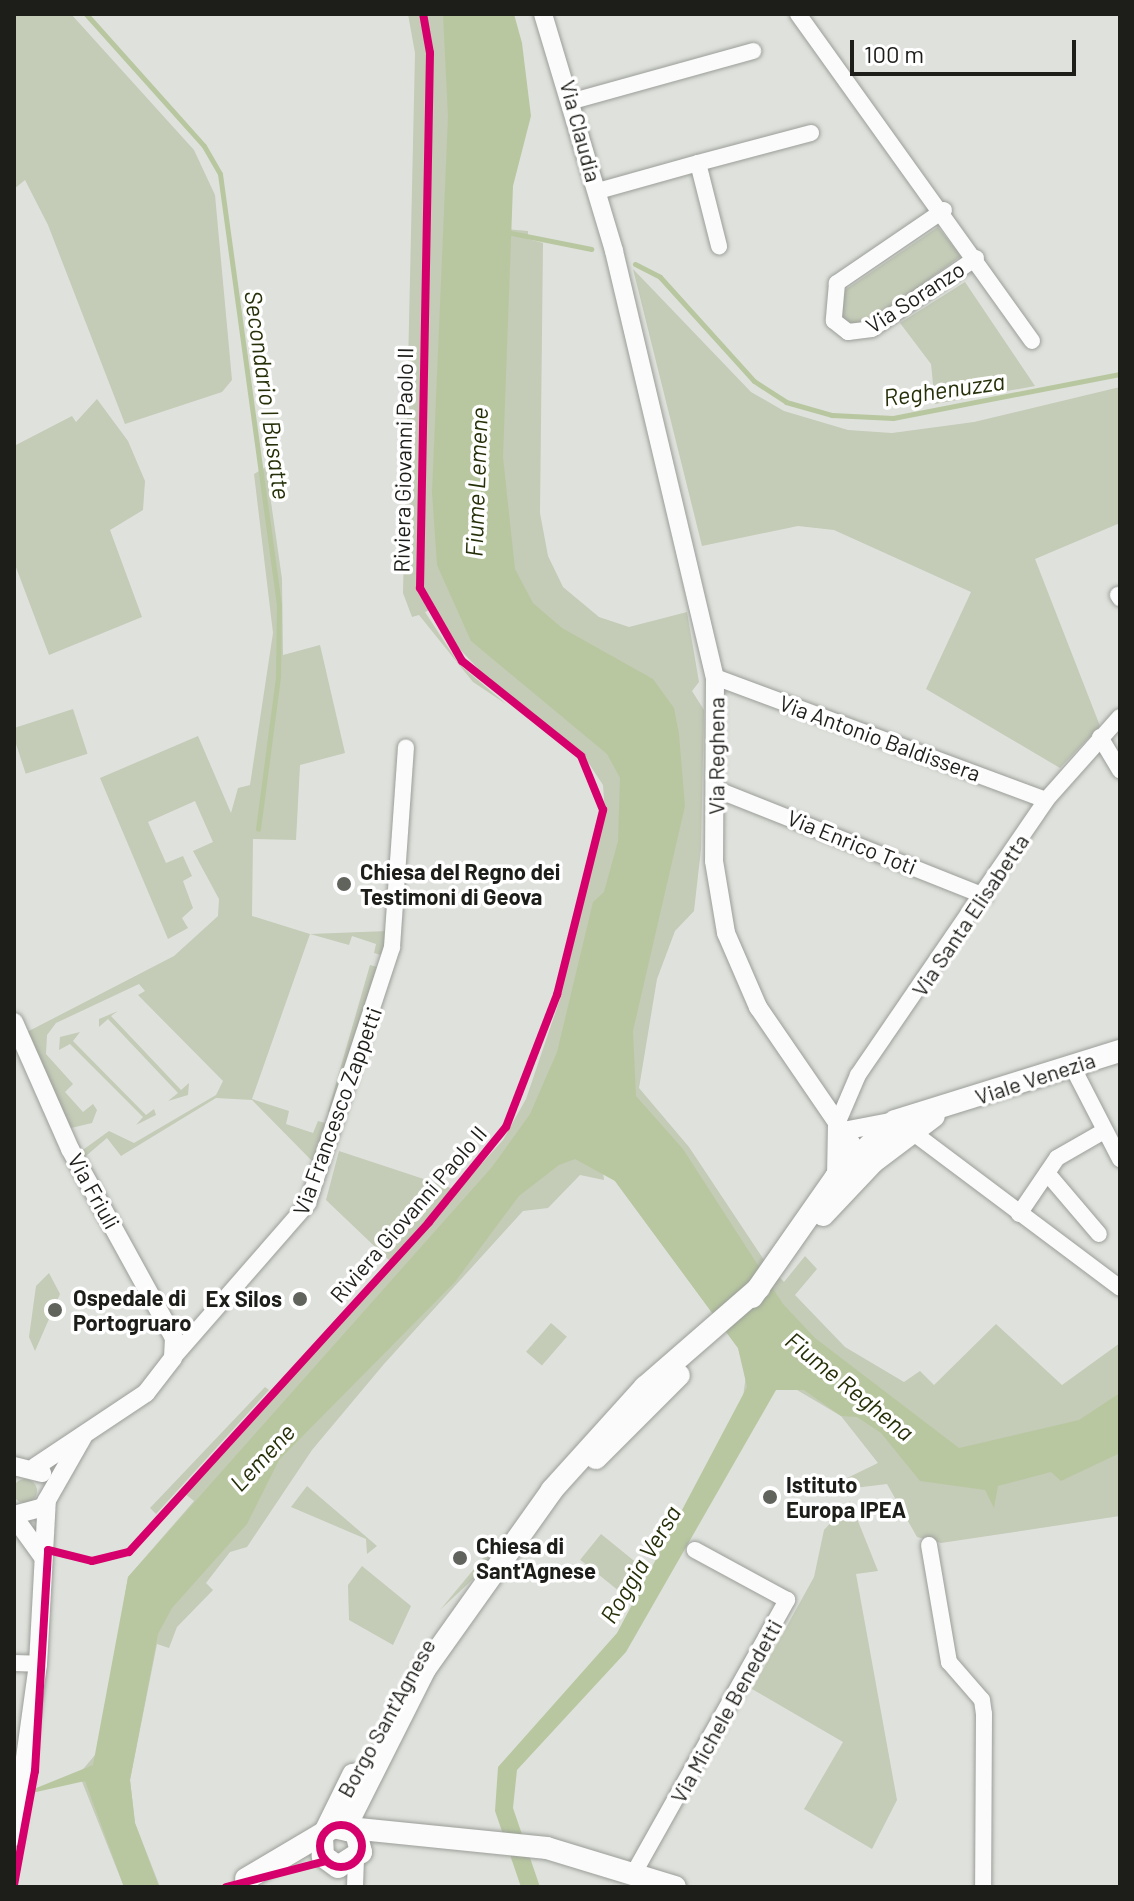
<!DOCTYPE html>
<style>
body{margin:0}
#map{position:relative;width:1134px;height:1901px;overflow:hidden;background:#dfe2dc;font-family:Barlow,sans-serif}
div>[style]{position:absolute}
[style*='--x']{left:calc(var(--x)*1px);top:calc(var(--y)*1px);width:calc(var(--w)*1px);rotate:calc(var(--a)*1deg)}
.green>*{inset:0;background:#c4cbb7;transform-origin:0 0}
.round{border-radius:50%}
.water>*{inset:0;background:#b8c7a0}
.stream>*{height:5px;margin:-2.5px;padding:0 2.5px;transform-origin:2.5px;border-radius:2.5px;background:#b8c7a0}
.roads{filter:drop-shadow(0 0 2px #9b9e99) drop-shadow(0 0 2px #9b9e99)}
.minor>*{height:16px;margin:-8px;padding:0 8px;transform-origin:8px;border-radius:8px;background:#fafbfa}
.tertiary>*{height:18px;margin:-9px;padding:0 9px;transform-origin:9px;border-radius:9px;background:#fafbfa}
.secondary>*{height:22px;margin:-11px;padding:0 11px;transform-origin:11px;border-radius:11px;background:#fafbfa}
.cycleway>*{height:8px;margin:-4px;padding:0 4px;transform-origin:4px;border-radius:4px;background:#d6006c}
.cycleway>.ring{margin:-4px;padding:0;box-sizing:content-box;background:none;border:8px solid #d6006c;border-radius:50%}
.dots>*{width:22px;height:22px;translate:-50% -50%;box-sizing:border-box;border:4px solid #fff;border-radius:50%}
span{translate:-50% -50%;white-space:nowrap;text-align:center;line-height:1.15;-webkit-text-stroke:7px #fff;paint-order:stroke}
.street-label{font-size:22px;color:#1d1e19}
.poi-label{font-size:22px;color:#1d1e19;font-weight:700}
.left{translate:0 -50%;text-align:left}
.right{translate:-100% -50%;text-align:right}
.water-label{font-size:24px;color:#253008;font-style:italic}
.frame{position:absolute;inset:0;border:16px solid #1d1e19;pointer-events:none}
.scale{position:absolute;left:850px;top:40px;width:226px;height:36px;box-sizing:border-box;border:4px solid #1d1e19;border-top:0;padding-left:10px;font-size:24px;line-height:28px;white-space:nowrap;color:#1d1e19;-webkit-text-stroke:6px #fff;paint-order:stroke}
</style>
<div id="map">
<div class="green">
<div style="clip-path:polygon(14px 14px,71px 14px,194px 150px,215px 195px,232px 380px,222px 392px,125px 424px,48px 225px,25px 180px,14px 189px)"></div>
<div style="clip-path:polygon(408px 14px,498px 14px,494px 228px,528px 231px,528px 239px,543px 243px,540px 513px,548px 556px,563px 587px,599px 617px,629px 627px,687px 612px,699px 682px,692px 691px,704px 710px,701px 849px,694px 911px,675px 931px,657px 979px,639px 1088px,689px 1147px,766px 1263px,784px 1282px,805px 1256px,817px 1269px,795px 1295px,845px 1347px,904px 1382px,920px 1371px,934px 1385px,996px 1324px,1062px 1385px,1120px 1343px,1120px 1516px,941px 1543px,917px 1537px,887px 1484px,846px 1489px,843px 1480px,878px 1463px,841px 1416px,792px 1387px,776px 1390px,757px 1414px,742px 1405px,746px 1375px,738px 1348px,615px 1181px,603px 1170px,604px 1180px,580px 1175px,548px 1208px,523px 1211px,384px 1364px,312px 1450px,247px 1547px,230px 1552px,206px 1583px,213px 1590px,177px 1627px,169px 1648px,157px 1644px,130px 1780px,135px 1823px,160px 1887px,124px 1887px,79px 1774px,100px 1749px,128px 1577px,194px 1501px,184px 1493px,503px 1140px,526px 1099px,561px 996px,605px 812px,603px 785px,580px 750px,490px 681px,448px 637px,432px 609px,425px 612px,459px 664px,506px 704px,473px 682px,419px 615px,412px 617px,403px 593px,415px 53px)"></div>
<div style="clip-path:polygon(938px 227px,961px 256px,868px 324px,857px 329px,839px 316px,845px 290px)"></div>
<div style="clip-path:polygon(633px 269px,751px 392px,784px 411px,848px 430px,892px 433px,974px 422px,1120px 387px,1120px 523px,1035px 559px,1100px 726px,1060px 768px,926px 689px,971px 592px,834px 530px,798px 526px,702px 546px)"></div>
<div style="clip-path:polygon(965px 282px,1035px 386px,935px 404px,931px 364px,900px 323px)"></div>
<div style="clip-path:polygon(97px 399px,128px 441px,145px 481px,143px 510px,110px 530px,142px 617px,49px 655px,14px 562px,14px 446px,72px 416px,76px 422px)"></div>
<div style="clip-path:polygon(266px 467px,282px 579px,283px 655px,320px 645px,345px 753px,300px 765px,296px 840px,253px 839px,252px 916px,310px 934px,388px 931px,381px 955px,374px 953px,376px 944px,352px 936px,349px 945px,310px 934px,252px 1099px,289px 1111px,286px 1124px,313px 1133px,318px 1121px,325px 1123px,313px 1162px,252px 1100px,216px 1098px,121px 1156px,107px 1138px,80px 1161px,80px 1152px,109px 1131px,134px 1143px,216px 1095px,223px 1081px,138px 995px,145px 991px,139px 984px,56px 1023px,47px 1035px,46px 1054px,73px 1084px,65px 1092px,83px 1112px,93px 1104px,97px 1110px,92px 1123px,67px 1129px,27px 1032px,174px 956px,218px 916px,219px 899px,193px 851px,213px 842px,195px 801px,148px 822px,166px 863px,183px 856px,192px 876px,183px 881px,193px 908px,182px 918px,188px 928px,168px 939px,100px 778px,198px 736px,231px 813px,238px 788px,250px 785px,273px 633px,254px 474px)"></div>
<div style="left:73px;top:709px;width:47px;height:65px;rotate:72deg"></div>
<div style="left:370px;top:965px;width:7px;height:153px;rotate:16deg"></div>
<div style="clip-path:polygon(118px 1011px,111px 1016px,181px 1090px,189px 1083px,188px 1095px,168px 1101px,178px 1093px,108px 1019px,99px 1027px,99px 1019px)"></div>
<div style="clip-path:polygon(80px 1032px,73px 1041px,146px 1115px,154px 1109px,156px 1115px,136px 1125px,143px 1117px,70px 1044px,59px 1050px,60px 1037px)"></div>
<div style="clip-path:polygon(339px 1151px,454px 1189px,390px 1261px,326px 1200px)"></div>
<div style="clip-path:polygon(49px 1273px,60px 1294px,35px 1351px,29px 1337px,36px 1286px)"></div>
<div style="left:551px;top:1323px;width:21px;height:38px;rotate:41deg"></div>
<div style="clip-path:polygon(265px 1387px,269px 1390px,156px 1514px,150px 1508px)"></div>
<div class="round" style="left:13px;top:1479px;width:24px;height:24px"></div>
<div style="clip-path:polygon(307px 1486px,377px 1546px,367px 1554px,366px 1539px,291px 1507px)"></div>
<div style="clip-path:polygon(850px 1501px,878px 1571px,856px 1574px,897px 1800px,872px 1849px,804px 1809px,843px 1742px,752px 1689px,814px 1577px,824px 1530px)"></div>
<div style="left:601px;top:1534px;width:63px;height:33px;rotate:39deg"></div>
<div style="clip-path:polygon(498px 1540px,504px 1544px,487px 1566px,440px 1610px)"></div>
<div style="clip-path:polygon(362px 1566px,411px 1606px,393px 1645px,349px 1620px,348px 1585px)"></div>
</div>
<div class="water">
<div style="clip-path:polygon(443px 14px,514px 14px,522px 43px,531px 116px,513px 186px,503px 457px,515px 569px,533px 603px,562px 628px,653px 679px,674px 708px,679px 734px,685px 806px,633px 1031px,636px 1096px,683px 1149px,783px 1304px,815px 1338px,959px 1448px,1079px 1420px,1120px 1393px,1120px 1453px,1061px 1481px,1051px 1472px,998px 1486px,994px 1508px,985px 1490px,920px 1481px,881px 1433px,857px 1417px,841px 1416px,804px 1390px,776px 1390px,626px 1652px,517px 1770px,513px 1808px,540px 1887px,521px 1887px,495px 1811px,498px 1767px,617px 1633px,747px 1387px,738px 1348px,615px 1181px,575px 1159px,559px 1165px,519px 1196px,455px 1282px,279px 1460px,247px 1524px,172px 1608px,158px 1634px,130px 1780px,135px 1823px,159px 1887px,124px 1887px,85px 1781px,14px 1797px,93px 1765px,128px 1577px,492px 1167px,530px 1114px,557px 1052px,593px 902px,604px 892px,618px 841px,620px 778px,607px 754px,471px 641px,437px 565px,432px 492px,448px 117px)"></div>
</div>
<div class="stream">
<div style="--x:86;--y:14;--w:177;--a:48.2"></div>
<div style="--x:204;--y:146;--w:32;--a:60"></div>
<div style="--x:220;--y:174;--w:435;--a:82.2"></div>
<div style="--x:279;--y:605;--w:72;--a:90.8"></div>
<div style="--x:278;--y:677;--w:153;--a:97.5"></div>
<div style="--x:506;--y:232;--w:87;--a:11.3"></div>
<div style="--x:635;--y:264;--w:28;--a:27"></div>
<div style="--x:660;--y:277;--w:140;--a:47.9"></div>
<div style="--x:754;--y:381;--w:38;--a:33"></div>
<div style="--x:786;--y:402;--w:48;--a:15.8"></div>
<div style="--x:832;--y:415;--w:61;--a:2.8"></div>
<div style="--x:893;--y:418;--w:231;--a:-11"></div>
</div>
<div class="roads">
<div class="minor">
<div style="--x:798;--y:14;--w:402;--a:54.4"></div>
<div style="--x:573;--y:101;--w:187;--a:-15.5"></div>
<div style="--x:698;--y:163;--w:117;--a:-14.9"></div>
<div style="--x:598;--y:191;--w:104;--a:-15.6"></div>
<div style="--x:698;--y:163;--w:86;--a:75.8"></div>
<div style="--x:944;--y:210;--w:130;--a:145.7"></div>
<div style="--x:837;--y:283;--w:38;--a:95"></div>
<div style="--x:834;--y:321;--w:18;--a:38"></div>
<div style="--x:848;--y:332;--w:24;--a:-7"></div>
<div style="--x:872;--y:329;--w:126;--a:-34.3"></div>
<div style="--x:1118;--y:595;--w:4;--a:56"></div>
<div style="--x:715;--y:677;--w:353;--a:20.4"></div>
<div style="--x:1100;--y:737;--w:39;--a:59"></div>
<div style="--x:718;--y:790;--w:287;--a:21.7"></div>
<div style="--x:1072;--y:1066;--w:105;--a:62.7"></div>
<div style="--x:837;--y:1124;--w:53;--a:-66.8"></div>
<div style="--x:858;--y:1075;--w:333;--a:-55.6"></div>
<div style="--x:1046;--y:800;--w:111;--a:-48.3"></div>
<div style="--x:907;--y:1128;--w:266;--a:36.9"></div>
<div style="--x:1047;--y:1173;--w:80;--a:49.6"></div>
<div style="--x:1019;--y:1214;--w:68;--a:-55.8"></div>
<div style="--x:1057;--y:1158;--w:54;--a:-29.9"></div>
<div style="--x:173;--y:1358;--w:206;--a:-48.9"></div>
<div style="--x:308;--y:1203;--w:269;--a:-71.8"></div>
<div style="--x:392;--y:947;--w:200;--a:-86"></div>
<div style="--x:929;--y:1545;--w:119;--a:80.3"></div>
<div style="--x:949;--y:1662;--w:50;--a:49"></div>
<div style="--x:982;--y:1700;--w:14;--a:82"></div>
<div style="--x:984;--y:1714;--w:173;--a:90.3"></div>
<div style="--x:14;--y:1663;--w:24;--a:2"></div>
<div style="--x:635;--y:1871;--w:311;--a:-60.7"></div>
<div style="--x:787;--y:1600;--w:105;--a:-151.5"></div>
<div style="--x:355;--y:1887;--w:26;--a:-88"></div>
</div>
<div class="tertiary">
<div style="--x:543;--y:14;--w:247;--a:73.3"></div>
<div style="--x:614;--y:251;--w:438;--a:76.7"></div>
<div style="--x:715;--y:677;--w:184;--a:90.3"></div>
<div style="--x:714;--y:861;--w:73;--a:80.5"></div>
<div style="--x:726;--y:933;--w:81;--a:66.6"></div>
<div style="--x:758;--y:1007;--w:165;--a:55.6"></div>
<div style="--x:851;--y:1143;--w:27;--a:86"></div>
<div style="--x:14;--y:1022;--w:139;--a:66.2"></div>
<div style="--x:70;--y:1149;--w:216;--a:61.2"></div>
<div style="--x:174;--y:1338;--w:20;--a:93"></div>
<div style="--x:173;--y:1358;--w:44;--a:127.6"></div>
<div style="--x:146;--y:1393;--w:133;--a:146.3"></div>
<div style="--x:843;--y:1131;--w:53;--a:-10.9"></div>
<div style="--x:836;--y:1177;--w:53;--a:-88.9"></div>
<div style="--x:14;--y:1466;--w:29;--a:14"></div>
<div style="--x:14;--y:1515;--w:30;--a:-15"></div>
<div style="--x:43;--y:1507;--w:81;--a:-60.3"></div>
<div style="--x:14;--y:1517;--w:49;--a:54.1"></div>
<div style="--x:14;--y:1837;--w:175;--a:-82.1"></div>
<div style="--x:38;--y:1664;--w:164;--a:-86.9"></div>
</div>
<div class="secondary">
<div style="--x:823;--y:1215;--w:73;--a:-46.7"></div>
<div style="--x:873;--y:1162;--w:76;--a:-37"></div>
<div style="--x:752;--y:1297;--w:146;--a:-55"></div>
<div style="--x:836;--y:1177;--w:81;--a:-43.5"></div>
<div style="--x:895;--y:1121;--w:236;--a:-17.3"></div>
<div style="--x:596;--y:1458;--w:117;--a:-45"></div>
<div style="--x:324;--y:1834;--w:66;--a:-63.8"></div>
<div style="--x:246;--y:1879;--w:102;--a:-30.6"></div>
<div style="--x:334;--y:1827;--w:23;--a:13"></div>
<div style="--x:356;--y:1832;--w:21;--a:76"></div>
<div style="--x:361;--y:1852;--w:27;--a:147"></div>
<div style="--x:338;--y:1867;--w:19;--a:-144"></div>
<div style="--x:323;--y:1856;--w:18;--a:-93"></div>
<div style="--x:675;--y:1887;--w:134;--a:-163.1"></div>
<div style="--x:547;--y:1848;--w:197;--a:-174.2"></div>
<div style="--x:351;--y:1828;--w:12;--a:-90"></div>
<div style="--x:351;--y:1816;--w:165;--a:-63.3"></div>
<div style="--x:425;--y:1669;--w:219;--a:-54.6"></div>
<div style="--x:552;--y:1490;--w:139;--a:-47.9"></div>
<div style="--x:645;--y:1387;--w:151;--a:-41"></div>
</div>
</div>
<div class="cycleway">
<div class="ring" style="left:320px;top:1825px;width:34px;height:34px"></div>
<div style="--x:14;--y:1885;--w:116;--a:-79.6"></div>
<div style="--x:35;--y:1771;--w:221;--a:-86.6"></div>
<div style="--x:48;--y:1550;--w:45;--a:14"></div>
<div style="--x:92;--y:1561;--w:38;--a:-14"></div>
<div style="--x:129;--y:1552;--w:446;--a:-47.7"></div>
<div style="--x:429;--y:1222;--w:122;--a:-51"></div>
<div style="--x:506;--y:1127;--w:142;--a:-68.9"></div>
<div style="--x:557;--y:995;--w:191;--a:-76"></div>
<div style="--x:603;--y:810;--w:58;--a:-112.2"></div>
<div style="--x:581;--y:756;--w:152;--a:-141.4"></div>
<div style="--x:462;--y:661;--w:84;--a:-119.9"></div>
<div style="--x:420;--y:588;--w:535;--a:-88.93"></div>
<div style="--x:430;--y:53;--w:40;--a:-100"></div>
<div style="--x:226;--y:1887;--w:103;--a:-14.6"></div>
</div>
<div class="dots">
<div style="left:344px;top:884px;background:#61635d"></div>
<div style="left:300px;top:1299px;background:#61635d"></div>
<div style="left:55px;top:1310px;background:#61635d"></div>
<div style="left:770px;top:1497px;background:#61635d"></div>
<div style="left:460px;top:1558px;background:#61635d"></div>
</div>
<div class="street-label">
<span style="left:581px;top:131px;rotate:75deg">Via Claudia</span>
<span style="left:915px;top:297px;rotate:-33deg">Via Soranzo</span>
<span style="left:403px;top:460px;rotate:-89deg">Riviera Giovanni Paolo II</span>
<span style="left:880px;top:738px;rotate:20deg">Via Antonio Baldissera</span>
<span style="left:716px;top:756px;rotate:-90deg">Via Reghena</span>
<span style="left:852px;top:842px;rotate:22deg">Via Enrico Toti</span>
<span style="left:970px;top:915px;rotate:-56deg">Via Santa Elisabetta</span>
<span style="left:1035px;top:1078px;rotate:-18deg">Viale Venezia</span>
<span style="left:337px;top:1111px;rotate:-70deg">Via Francesco Zappetti</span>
<span style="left:94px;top:1191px;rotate:61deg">Via Friuli</span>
<span style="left:408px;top:1214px;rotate:-49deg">Riviera Giovanni Paolo II</span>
<span style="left:726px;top:1711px;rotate:-61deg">Via Michele Benedetti</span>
<span style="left:386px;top:1718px;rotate:-61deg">Borgo Sant'Agnese</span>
</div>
<div class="poi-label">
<span class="left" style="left:360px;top:884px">Chiesa del Regno dei<br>Testimoni di Geova</span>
<span class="left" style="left:73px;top:1310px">Ospedale di<br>Portogruaro</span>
<span class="right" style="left:282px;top:1299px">Ex Silos</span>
<span class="left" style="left:786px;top:1497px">Istituto<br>Europa IPEA</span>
<span class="left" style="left:476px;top:1558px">Chiesa di<br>Sant'Agnese</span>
</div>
<div class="water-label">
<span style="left:944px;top:389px;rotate:-8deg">Reghenuzza</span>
<span style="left:268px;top:395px;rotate:82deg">Secondario I Busatte</span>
<span style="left:476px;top:482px;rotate:-88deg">Fiume Lemene</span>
<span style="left:850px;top:1386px;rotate:39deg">Fiume Reghena</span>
<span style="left:262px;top:1457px;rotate:-47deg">Lemene</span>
<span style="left:640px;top:1564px;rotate:-59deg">Roggia Versa</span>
</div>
<div class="frame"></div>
<div class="scale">100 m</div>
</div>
